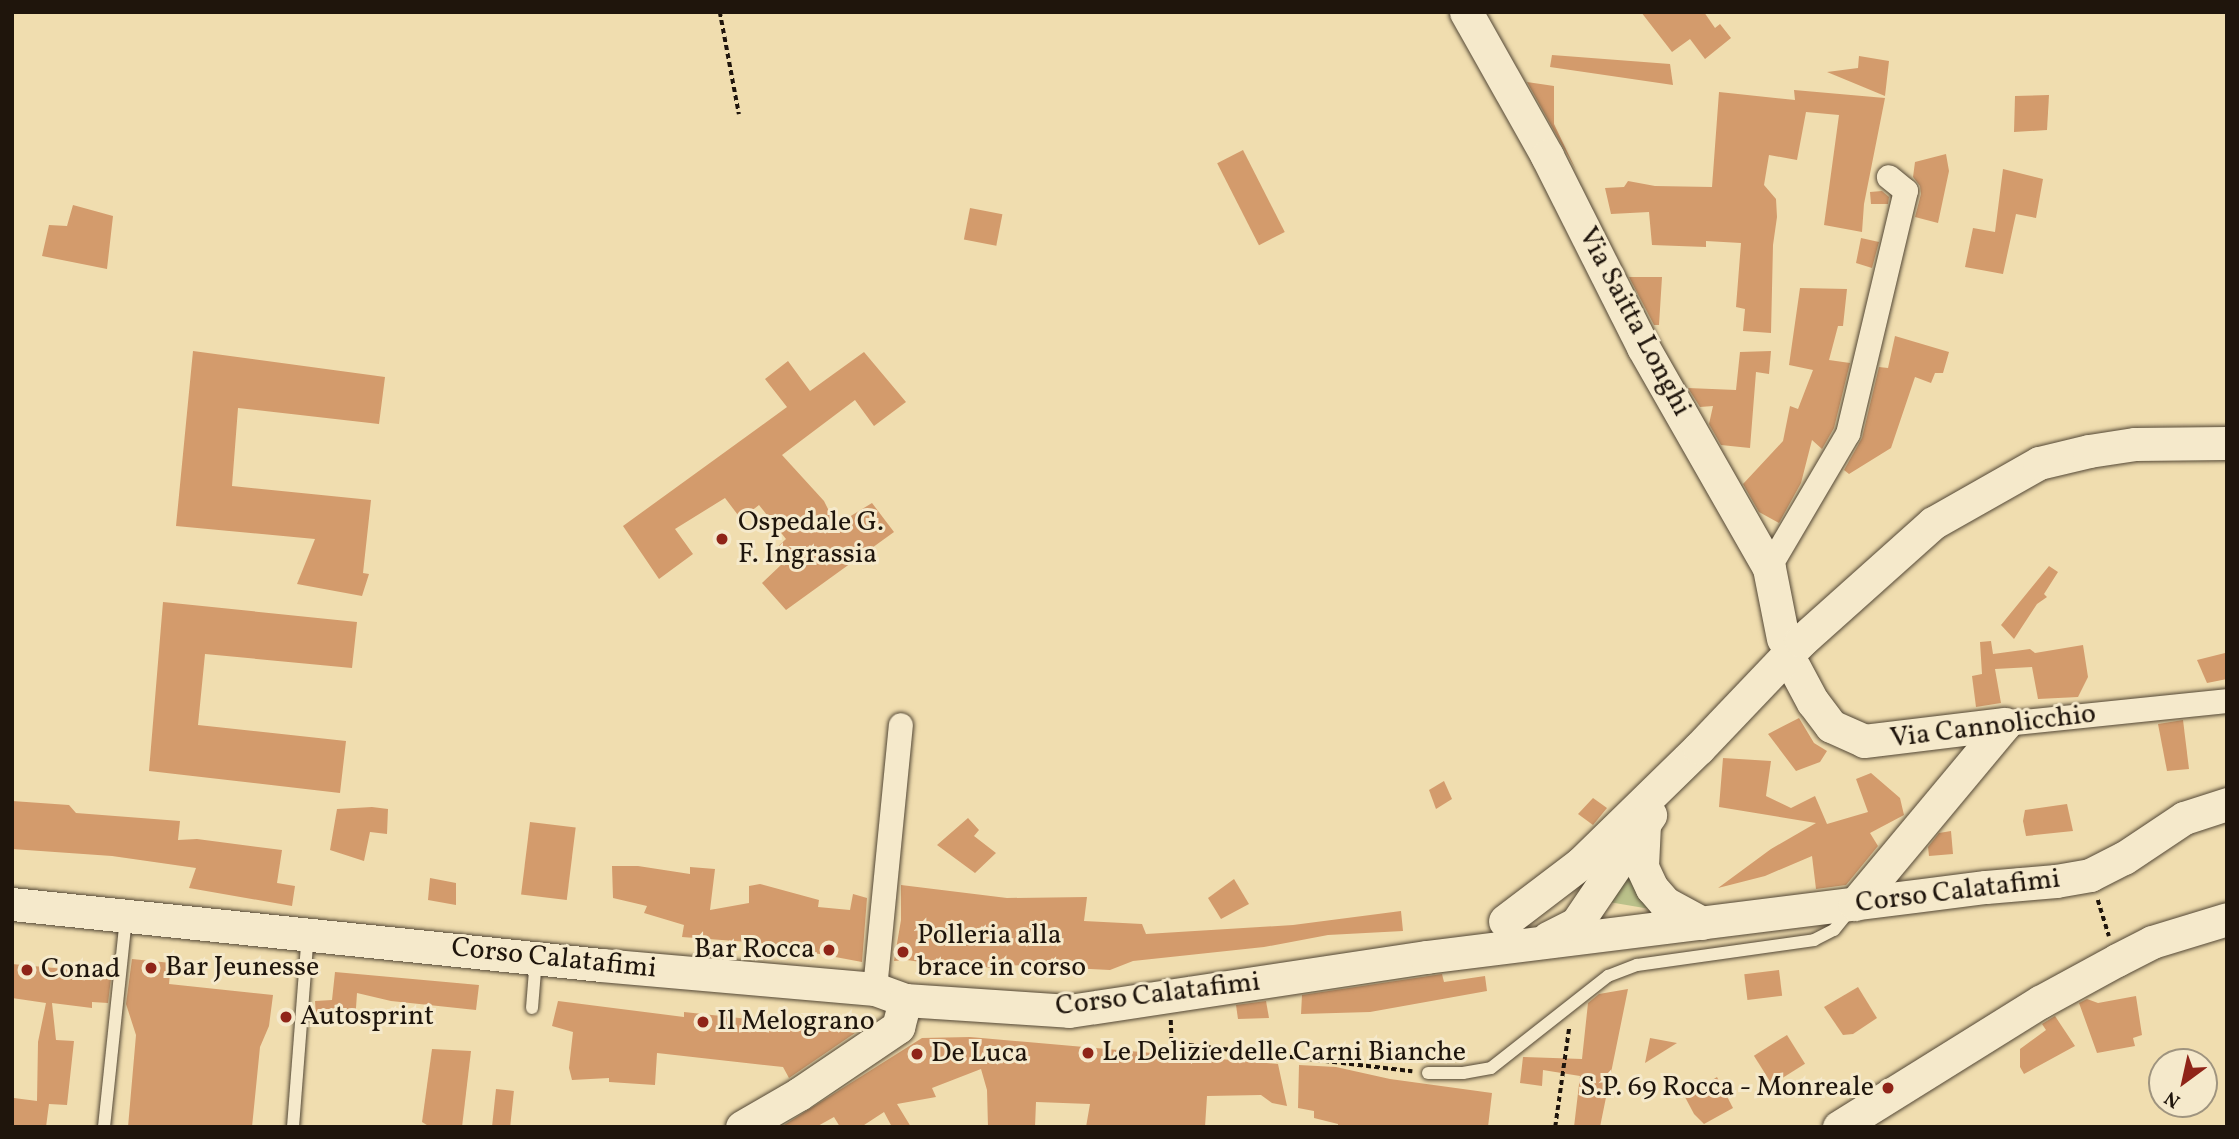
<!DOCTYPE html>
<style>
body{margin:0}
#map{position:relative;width:2239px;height:1139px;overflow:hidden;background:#f0ddaf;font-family:Vollkorn,serif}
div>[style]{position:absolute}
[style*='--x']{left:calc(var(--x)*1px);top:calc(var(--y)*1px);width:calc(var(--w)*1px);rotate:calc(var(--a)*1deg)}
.green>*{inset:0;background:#bac18a}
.building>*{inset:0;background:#d39b6c;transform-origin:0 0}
.path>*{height:3.5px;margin-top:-1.75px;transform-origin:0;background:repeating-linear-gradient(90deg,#1f150c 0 5px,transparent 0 8.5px)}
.roads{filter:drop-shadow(0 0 2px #534735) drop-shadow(0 0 2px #534735)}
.lane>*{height:12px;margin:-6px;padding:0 6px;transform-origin:6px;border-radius:6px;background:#f5e9cb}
.street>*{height:24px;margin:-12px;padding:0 12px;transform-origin:12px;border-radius:12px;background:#f5e9cb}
.secondary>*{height:33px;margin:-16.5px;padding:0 16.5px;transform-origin:16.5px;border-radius:16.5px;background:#f5e9cb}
.dots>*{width:19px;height:19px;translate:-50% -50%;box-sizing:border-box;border:4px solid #f5e9cb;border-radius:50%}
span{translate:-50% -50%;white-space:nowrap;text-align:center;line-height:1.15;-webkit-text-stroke:6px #f5e9cb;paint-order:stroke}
.street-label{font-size:28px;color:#1f150c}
.poi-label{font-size:28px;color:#1f150c}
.left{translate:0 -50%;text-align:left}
.right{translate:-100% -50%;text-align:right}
.frame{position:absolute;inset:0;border:14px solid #1f150c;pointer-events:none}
.north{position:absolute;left:2148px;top:1048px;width:70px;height:70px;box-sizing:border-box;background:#f5e9cb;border:2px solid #9f947f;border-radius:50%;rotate:213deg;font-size:19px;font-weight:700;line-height:28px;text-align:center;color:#1f150c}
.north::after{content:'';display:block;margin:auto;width:24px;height:32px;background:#8f2418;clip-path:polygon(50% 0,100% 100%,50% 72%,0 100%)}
</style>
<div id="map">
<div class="green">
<div style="clip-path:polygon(1632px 855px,1650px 909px,1609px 902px)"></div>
</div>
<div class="building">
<div style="clip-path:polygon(1641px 12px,1704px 12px,1715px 28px,1720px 24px,1731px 38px,1705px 59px,1690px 39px,1672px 52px)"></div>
<div style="clip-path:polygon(1552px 55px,1670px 64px,1673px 85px,1550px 67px)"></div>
<div style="clip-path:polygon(1859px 56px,1889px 61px,1885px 96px,1827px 72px,1858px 68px)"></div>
<div style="clip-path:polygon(1527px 82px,1554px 86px,1554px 124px,1576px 170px)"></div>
<div style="clip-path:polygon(1794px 90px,1885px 98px,1864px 204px,1862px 232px,1824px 225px,1839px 115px,1806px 112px,1797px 160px,1769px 155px,1764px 185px,1776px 199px,1777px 217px,1773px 245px,1771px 333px,1743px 331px,1745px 309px,1736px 307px,1741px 243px,1706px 241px,1706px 247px,1652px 245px,1649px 212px,1611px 214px,1605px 188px,1624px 187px,1628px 181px,1655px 186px,1712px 187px,1719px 92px,1795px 100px)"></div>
<div style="clip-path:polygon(2049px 95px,2047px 130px,2014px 132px,2015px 96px)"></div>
<div style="left:1243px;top:150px;width:92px;height:29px;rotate:63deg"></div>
<div style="clip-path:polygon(1946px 154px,1949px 171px,1938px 223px,1915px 217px,1921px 194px,1920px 186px,1913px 177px,1915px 162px)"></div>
<div style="clip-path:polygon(2003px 169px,2043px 179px,2036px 218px,2016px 214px,2003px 274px,1965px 267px,1973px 228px,1995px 232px)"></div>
<div style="clip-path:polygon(1882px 191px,1889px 197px,1888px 204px,1871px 204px,1870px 192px)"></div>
<div style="clip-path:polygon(73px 205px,113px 216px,107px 269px,42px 256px,49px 225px,67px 226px)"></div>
<div style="left:970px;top:208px;width:33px;height:32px;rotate:11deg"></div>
<div style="clip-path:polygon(1861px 238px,1879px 242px,1872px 268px,1856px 263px)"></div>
<div style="clip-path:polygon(1629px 277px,1662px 277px,1659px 325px,1654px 325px)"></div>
<div style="clip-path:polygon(1800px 288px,1847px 289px,1843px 326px,1838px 326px,1829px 360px,1850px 363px,1834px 428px,1822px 449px,1812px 440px,1801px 483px,1779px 523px,1759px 512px,1743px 484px,1783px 441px,1790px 406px,1798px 409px,1813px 370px,1789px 365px)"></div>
<div style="clip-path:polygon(1895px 336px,1949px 352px,1943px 373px,1935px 373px,1931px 383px,1915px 377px,1891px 448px,1849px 474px,1844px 470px,1862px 438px,1879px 367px,1888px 368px)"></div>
<div style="clip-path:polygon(193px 351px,385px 377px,379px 424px,238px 408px,232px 486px,371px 500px,363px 573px,369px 574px,362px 596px,297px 584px,315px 539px,176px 526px)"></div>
<div style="clip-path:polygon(1771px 351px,1769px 374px,1756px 372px,1750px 448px,1721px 445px,1709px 424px,1713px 406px,1700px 407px,1688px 388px,1736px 390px,1740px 352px)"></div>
<div style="clip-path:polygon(864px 352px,906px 402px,874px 426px,855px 400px,782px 455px,824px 501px,836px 525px,872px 503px,894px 532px,786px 610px,762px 583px,782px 564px,772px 552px,786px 539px,759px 505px,741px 519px,725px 498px,675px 529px,693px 554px,659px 579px,623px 526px,787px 407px,765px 379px,788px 361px,810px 391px)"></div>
<div style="clip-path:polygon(2049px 566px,2058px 572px,2044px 594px,2047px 597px,2037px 604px,2014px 639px,2001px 625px)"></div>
<div style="clip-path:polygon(163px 602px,357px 622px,352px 668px,205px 654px,198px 725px,346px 741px,340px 793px,149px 771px)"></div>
<div style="clip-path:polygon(1991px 641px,1993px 654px,2030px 649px,2035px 653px,2083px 645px,2088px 677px,2078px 697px,2038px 699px,2032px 667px,1995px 669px,2001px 703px,1976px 707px,1972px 676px,1982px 674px,1980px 642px)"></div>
<div style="clip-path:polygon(2225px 653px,2227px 679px,2207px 683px,2197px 660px)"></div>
<div style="clip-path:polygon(1799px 718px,1814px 743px,1827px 751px,1820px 762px,1796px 771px,1768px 734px)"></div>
<div style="clip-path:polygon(2183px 720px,2189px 769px,2167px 771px,2158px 724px)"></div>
<div style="clip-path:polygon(1723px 758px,1771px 761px,1766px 796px,1791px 808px,1815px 796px,1827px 824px,1868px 812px,1856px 779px,1871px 773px,1900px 798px,1904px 815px,1870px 833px,1878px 846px,1846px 885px,1816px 889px,1812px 856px,1765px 876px,1718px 888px,1771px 849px,1816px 823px,1719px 807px)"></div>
<div style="clip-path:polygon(1444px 781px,1452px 799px,1436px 809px,1429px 790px)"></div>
<div style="clip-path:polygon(1593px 798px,1607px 808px,1593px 825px,1578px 814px)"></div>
<div style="clip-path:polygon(12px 801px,69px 805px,76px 813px,180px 821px,178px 840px,197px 839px,282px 850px,277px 883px,295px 886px,292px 906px,189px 888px,196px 868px,112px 856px,12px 849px)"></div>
<div style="clip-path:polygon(2067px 804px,2073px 831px,2026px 836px,2023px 821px,2025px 810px)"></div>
<div style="clip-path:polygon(372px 807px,388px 809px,387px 834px,370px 832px,364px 861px,330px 850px,337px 809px)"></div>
<div style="clip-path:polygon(968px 818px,979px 830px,974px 836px,996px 853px,975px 873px,937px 845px)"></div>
<div style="left:530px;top:822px;width:46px;height:73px;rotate:7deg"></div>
<div style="clip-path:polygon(1951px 831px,1953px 854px,1929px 856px,1928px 847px,1939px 833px)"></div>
<div style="clip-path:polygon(612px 866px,638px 866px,690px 874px,690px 867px,715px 869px,710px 910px,749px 903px,749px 886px,760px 884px,819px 900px,818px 907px,850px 910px,853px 894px,867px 898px,862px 962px,761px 943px,682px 937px,684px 925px,644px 913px,647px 906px,613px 898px)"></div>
<div style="clip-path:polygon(430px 878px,456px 883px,456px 905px,428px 900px)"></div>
<div style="clip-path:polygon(1234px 879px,1249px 904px,1221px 919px,1208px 898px)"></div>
<div style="clip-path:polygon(901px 885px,1007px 898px,1087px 897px,1084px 921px,1142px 924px,1146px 934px,1293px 925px,1401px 911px,1403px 931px,1328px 935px,1264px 947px,1133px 961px,1110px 970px,1010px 965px,998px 970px,957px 960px,947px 966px,907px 960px,894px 961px,901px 920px)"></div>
<div style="clip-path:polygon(132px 959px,171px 963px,169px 984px,273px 995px,269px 1026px,260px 1047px,252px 1127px,128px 1127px,136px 1035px,126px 1004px)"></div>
<div style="clip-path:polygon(12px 964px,107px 973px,107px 970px,112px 970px,108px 1003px,92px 1002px,92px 1008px,52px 1003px,56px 1040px,74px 1041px,67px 1105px,49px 1104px,46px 1127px,12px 1127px,14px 1098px,37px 1101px,38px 1042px,46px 1003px,12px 998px)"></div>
<div style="left:1779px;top:970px;width:26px;height:35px;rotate:83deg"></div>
<div style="clip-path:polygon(335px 972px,479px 985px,476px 1010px,391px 1001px,357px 993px,356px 1008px,346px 1022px,316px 1016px,315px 1001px,332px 1000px)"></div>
<div style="clip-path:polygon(1442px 974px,1444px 982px,1485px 976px,1487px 991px,1370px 1012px,1301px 1014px,1302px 995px)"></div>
<div style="clip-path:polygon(1858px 987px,1877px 1018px,1853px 1034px,1843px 1035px,1824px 1007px)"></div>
<div style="clip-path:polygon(1628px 989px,1600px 1127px,1574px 1127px,1580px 1076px,1543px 1070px,1542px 1086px,1520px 1083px,1523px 1057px,1582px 1059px,1588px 1003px,1599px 994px)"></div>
<div style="clip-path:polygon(2136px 996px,2142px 1035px,2133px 1038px,2135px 1046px,2097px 1053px,2079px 1003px,2087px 999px,2098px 1003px)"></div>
<div style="clip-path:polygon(558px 1001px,684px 1017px,684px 1012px,786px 1023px,855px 1033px,789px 1078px,783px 1067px,657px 1053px,655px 1085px,609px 1082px,609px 1078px,572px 1080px,569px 1068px,573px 1032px,552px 1026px)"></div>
<div style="clip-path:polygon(1266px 1001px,1269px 1018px,1238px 1019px,1236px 1005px)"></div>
<div style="clip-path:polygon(2055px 1016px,2075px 1046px,2024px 1074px,2020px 1067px,2020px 1049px,2046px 1030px,2042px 1024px)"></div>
<div style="left:1787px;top:1035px;width:34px;height:39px;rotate:58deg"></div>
<div style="clip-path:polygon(970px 1037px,1278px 1064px,1287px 1106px,1272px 1103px,1261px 1095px,1207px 1096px,1205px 1127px,1086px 1127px,1090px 1104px,1036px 1102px,1035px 1127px,988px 1127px,987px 1090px,981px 1069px,932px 1088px,936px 1097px,897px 1104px,911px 1127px,892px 1127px,884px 1112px,861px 1127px,840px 1127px,834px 1117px,816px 1127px,781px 1127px,922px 1038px)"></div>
<div style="clip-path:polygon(1650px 1038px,1677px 1043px,1645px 1063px)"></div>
<div style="clip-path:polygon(432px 1049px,471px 1051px,462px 1127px,430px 1127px,422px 1122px)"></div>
<div style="clip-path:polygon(1299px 1065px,1336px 1067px,1390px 1079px,1492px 1093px,1488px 1127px,1338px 1127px,1338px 1124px,1314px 1118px,1314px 1111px,1298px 1108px)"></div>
<div style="clip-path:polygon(1717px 1077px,1733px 1108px,1704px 1124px,1694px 1114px,1685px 1097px)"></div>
<div style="left:496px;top:1089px;width:18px;height:38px;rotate:6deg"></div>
</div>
<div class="path">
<div style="--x:720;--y:12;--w:104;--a:79.4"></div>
<div style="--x:2098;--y:900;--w:38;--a:73"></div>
<div style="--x:1171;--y:1020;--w:23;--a:88"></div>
<div style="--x:1172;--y:1043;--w:242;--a:6.7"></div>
<div style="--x:1555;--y:1127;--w:100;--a:-82"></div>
</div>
<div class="roads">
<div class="lane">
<div style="--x:532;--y:1008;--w:50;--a:-85.4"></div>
<div style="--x:1428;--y:1073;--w:35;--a:0"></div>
<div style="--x:1463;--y:1073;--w:28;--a:-10"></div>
<div style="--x:1491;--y:1068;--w:149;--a:-38.2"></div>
<div style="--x:1608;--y:976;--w:31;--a:-21"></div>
<div style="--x:1637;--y:965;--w:179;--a:-8"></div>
<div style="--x:1814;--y:940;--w:22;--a:-27"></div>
<div style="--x:1834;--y:930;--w:27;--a:-51"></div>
<div style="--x:104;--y:1127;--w:210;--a:-84"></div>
<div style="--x:293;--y:1127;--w:194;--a:-85.6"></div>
</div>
<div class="street">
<div style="--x:1769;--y:568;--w:156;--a:-59.5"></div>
<div style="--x:1848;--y:434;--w:250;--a:-76.6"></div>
<div style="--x:1906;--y:191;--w:22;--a:-141"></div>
<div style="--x:2005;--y:724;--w:223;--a:-5.9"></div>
<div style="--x:875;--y:989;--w:265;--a:-84.4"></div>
</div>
<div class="secondary">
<div style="--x:1466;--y:12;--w:165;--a:60.6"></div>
<div style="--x:1547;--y:156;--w:214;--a:63.3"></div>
<div style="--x:1643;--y:347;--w:254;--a:60.3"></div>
<div style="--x:1769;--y:568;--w:72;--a:78.8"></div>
<div style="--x:1794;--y:667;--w:40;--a:62"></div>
<div style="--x:1813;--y:702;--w:30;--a:53"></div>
<div style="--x:1831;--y:726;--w:36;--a:24"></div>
<div style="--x:1864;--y:741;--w:142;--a:-6.9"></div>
<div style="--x:1644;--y:824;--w:43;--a:92.7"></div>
<div style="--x:1642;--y:867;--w:23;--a:65"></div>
<div style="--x:1652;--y:888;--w:20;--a:49"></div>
<div style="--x:1665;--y:903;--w:42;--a:28.4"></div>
<div style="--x:12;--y:904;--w:592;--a:5.91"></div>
<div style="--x:601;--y:965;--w:275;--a:5"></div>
<div style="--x:875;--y:989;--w:32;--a:20"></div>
<div style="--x:905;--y:1000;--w:164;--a:3.8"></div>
<div style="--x:1069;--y:1011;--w:361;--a:-8.6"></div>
<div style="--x:1426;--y:957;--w:564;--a:-7.13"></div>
<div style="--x:1986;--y:887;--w:70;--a:-4.9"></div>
<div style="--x:2056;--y:881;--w:35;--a:-10"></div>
<div style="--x:2090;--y:875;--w:38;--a:-27"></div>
<div style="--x:2124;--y:858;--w:72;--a:-33.7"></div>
<div style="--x:2184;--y:818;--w:45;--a:-18"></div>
<div style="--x:1855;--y:904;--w:234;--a:-50.2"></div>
<div style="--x:1505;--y:921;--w:96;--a:-37.3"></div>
<div style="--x:1581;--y:863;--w:165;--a:-44.3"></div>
<div style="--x:1699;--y:748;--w:148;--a:-46.4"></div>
<div style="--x:1801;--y:641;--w:177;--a:-41.8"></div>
<div style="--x:1933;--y:523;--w:122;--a:-29.5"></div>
<div style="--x:2039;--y:463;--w:51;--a:-13.5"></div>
<div style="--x:2089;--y:451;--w:47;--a:-8.7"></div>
<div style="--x:2135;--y:444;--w:92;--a:-0.6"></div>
<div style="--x:1548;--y:938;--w:31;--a:-27"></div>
<div style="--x:1576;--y:924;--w:132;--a:-55.8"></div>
<div style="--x:742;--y:1127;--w:66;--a:-30.1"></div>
<div style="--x:799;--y:1094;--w:120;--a:-34.1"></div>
<div style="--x:898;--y:1027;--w:28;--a:-75"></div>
<div style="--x:1839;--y:1127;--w:237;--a:-31.9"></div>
<div style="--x:2040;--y:1002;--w:88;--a:-28.6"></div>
<div style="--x:2117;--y:960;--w:39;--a:-27"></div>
<div style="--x:2152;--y:942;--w:78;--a:-17"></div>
</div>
</div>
<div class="dots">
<div style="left:722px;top:539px;background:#8f2418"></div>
<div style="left:829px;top:950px;background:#8f2418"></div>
<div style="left:903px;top:952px;background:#8f2418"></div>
<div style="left:151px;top:968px;background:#8f2418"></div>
<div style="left:27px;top:970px;background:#8f2418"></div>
<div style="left:286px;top:1017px;background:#8f2418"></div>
<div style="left:703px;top:1022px;background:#8f2418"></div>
<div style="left:1088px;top:1053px;background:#8f2418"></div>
<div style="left:917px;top:1054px;background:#8f2418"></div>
<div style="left:1888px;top:1088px;background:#8f2418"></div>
</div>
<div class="street-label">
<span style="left:1634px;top:322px;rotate:62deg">Via Saitta Longhi</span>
<span style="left:1993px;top:727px;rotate:-7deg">Via Cannolicchio</span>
<span style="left:1958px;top:892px;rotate:-7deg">Corso Calatafimi</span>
<span style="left:554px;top:959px;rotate:6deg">Corso Calatafimi</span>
<span style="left:1158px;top:995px;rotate:-7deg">Corso Calatafimi</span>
</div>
<div class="poi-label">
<span class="left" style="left:738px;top:539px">Ospedale G.<br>F. Ingrassia</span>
<span class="left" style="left:917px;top:952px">Polleria alla<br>brace in corso</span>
<span class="right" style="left:815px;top:950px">Bar Rocca</span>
<span class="left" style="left:165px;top:968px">Bar Jeunesse</span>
<span class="left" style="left:41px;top:970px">Conad</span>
<span class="left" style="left:300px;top:1017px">Autosprint</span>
<span class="left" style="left:717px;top:1022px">Il Melograno</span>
<span class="left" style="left:1102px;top:1053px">Le Delizie delle Carni Bianche</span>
<span class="left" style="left:931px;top:1054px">De Luca</span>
<span class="right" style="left:1874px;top:1088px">S.P. 69 Rocca - Monreale</span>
</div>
<div class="frame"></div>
<div class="north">N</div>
</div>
